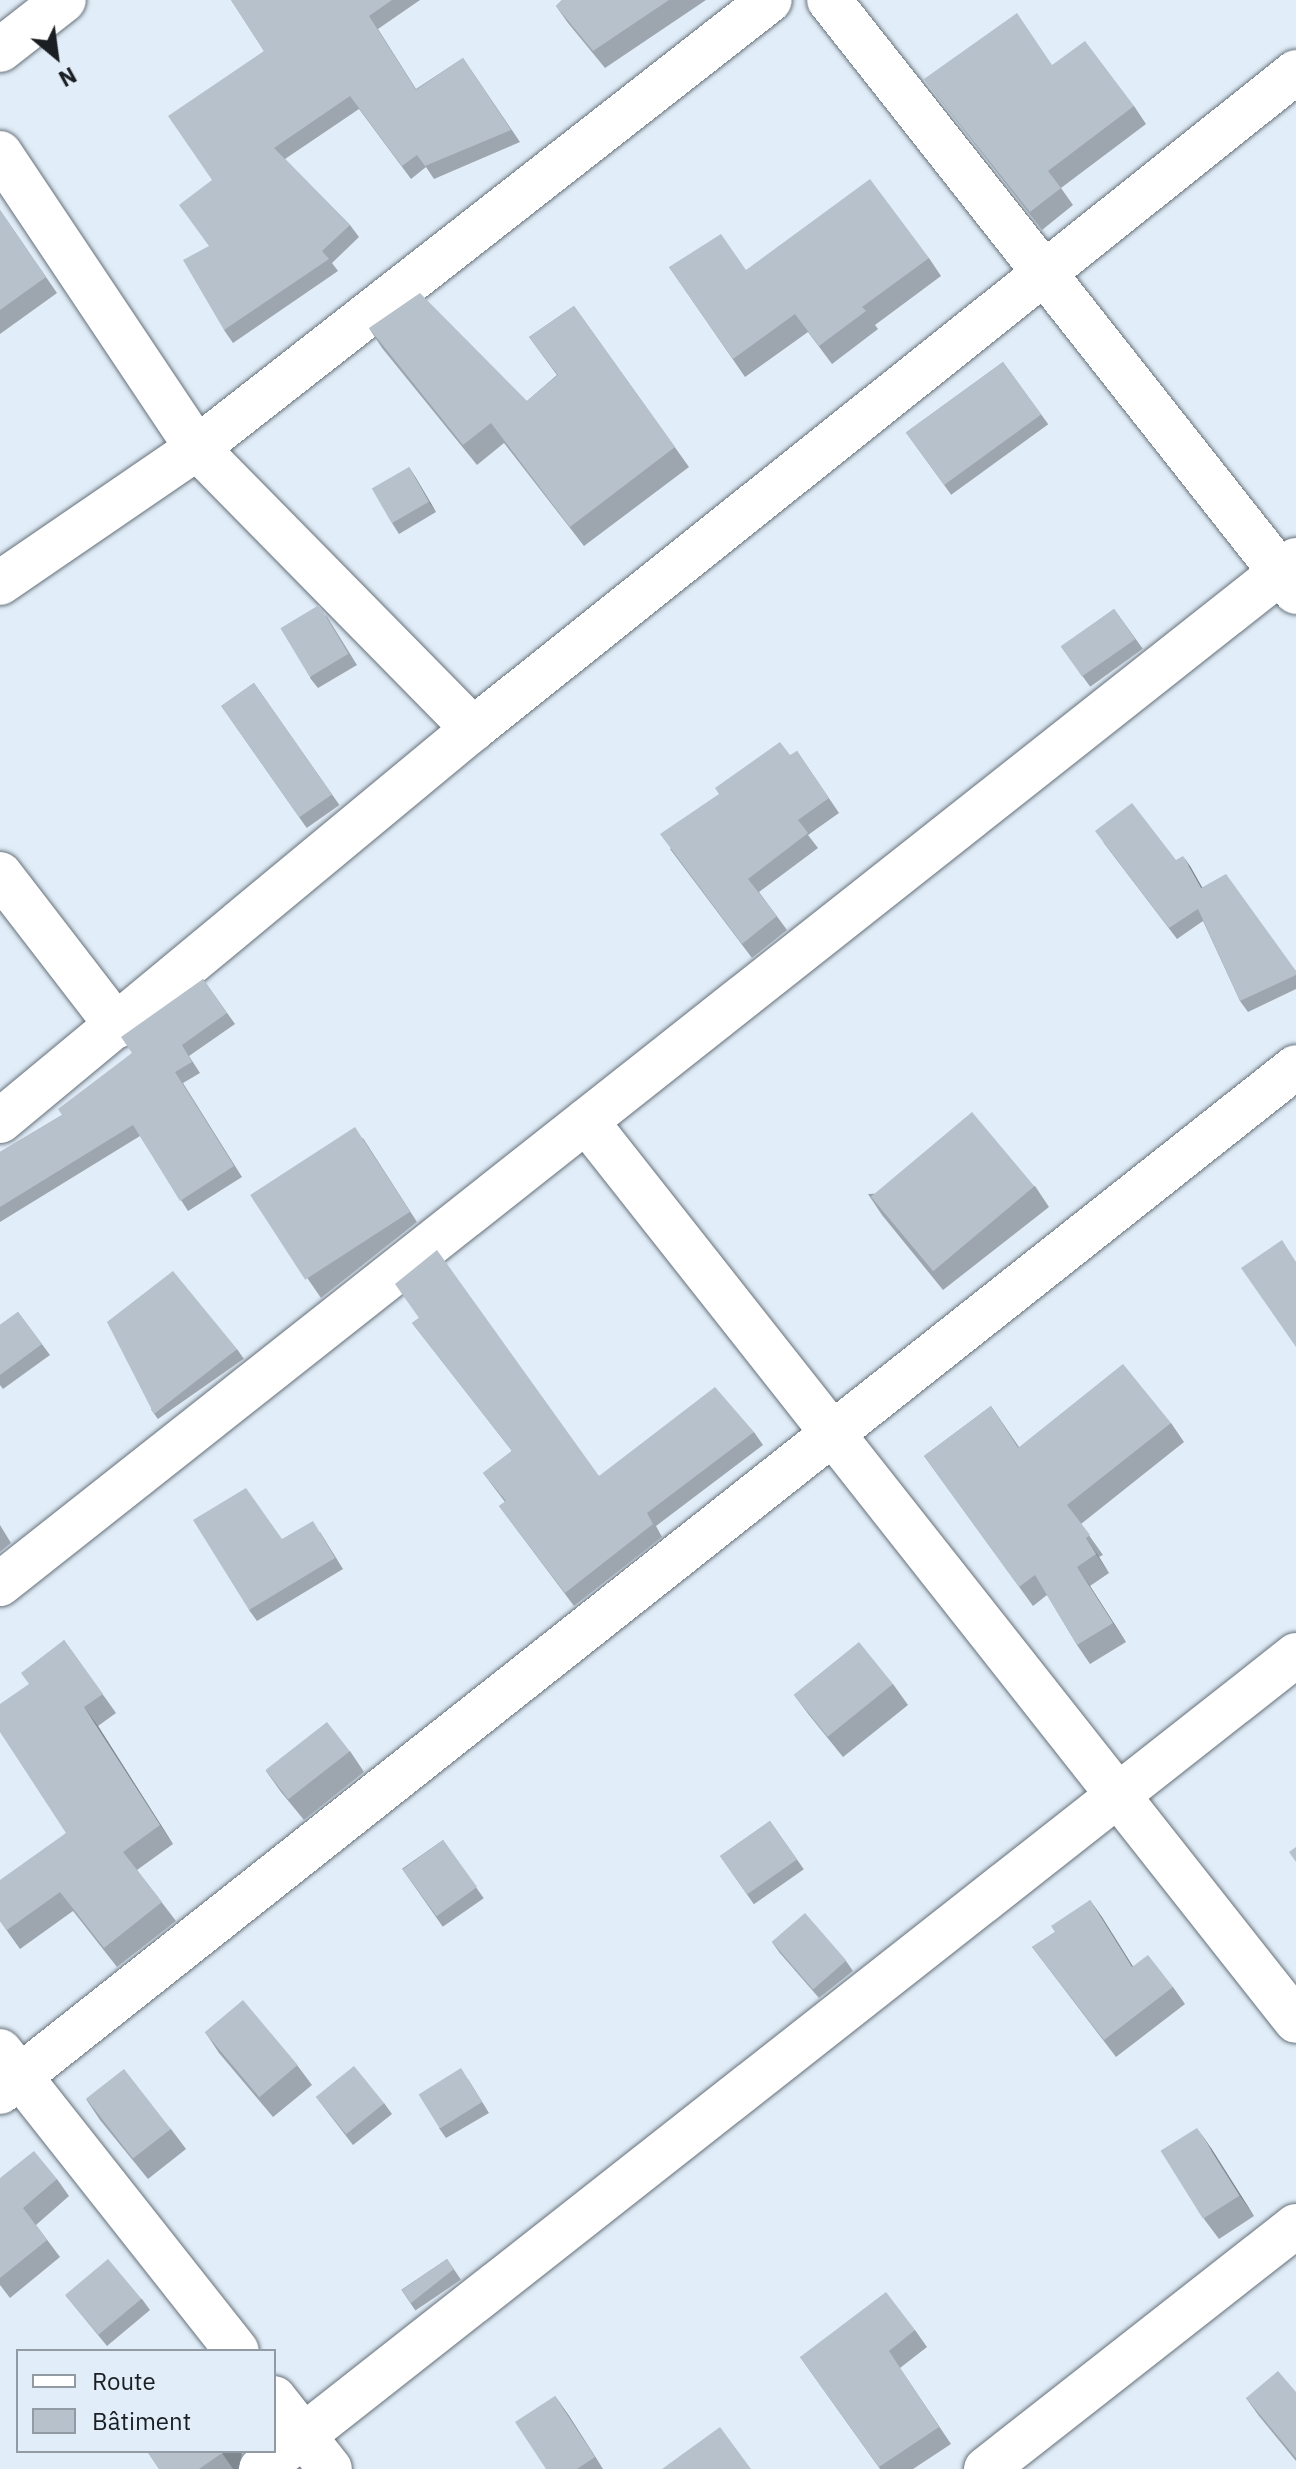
<!DOCTYPE html>
<meta charset="utf-8">
<style>
body{margin:0}
#map{position:relative;width:1296px;height:2469px;overflow:hidden;background:#e1edf8;font-family:"IBM Plex Sans",sans-serif}
div>[style]{position:absolute}
[style*='--x']{left:calc(var(--x)*1px);top:calc(var(--y)*1px);width:calc(var(--w)*1px);rotate:calc(var(--a)*1deg)}
.roads{filter:drop-shadow(0 0 2px #66717a) drop-shadow(0 0 2px #66717a)}
.minor>*{height:44px;margin:-22px;padding:0 22px;transform-origin:22px;border-radius:22px;background:#fff}
.wall>*{inset:0;background:#9da6af;transform-origin:0 0}
.shaded-wall>*{inset:0;background:#7f878f}
.building>*{inset:0;background:#b6c1cc;transform-origin:0 0}
span{translate:-50% -50%;white-space:nowrap;text-align:center;line-height:1.15;-webkit-text-stroke:7px #e1edf8;paint-order:stroke}
.legend{position:absolute;left:16px;top:2349px;width:260px;height:104px;box-sizing:border-box;background:#e1edf8;border:2px solid #929ba3;margin:0;padding:10px 14px;list-style:none;font-size:24px;color:#1b1f23}
.legend li{display:flex;align-items:center;gap:16px;height:40px}
.legend b{width:40px;border:2px solid #929ba3}
.north{position:absolute;left:16px;top:16px;width:80px;height:80px;-webkit-text-stroke:6px #e1edf8;paint-order:stroke;rotate:151deg;font-size:22px;font-weight:700;line-height:32px;text-align:center;color:#1b1f23}
.north::after{content:'';display:block;margin:auto;width:28px;height:36px;background:#1b1f23;clip-path:polygon(50% 0,100% 100%,50% 72%,0 100%)}
</style>
<div id="map">
<div class="roads">
<div class="minor">
<div style="--x:829;--y:0;--w:754;--a:51.73"></div>
<div style="--x:0;--y:50;--w:81;--a:-38"></div>
<div style="--x:0;--y:153;--w:355;--a:56.3"></div>
<div style="--x:197;--y:448;--w:394;--a:45.5"></div>
<div style="--x:0;--y:583;--w:239;--a:-34.4"></div>
<div style="--x:197;--y:448;--w:727;--a:-38.02"></div>
<div style="--x:0;--y:874;--w:192;--a:52.4"></div>
<div style="--x:0;--y:1121;--w:614;--a:-39.65"></div>
<div style="--x:473;--y:729;--w:1053;--a:-38.6"></div>
<div style="--x:586;--y:1121;--w:1146;--a:51.73"></div>
<div style="--x:0;--y:1584;--w:1652;--a:-38.31"></div>
<div style="--x:0;--y:2051;--w:382;--a:51.7"></div>
<div style="--x:0;--y:2092;--w:1652;--a:-38.34"></div>
<div style="--x:274;--y:2398;--w:90;--a:51.7"></div>
<div style="--x:261;--y:2469;--w:1317;--a:-38.18"></div>
<div style="--x:986;--y:2469;--w:394;--a:-38.1"></div>
</div>
</div>
<div class="wall">
<div style="clip-path:polygon(231px 0,420px 0,378px 29px,416px 89px,463px 58px,520px 142px,434px 179px,426px 167px,411px 179px,359px 109px,285px 159px,350px 225px,359px 237px,332px 263px,338px 271px,233px 343px,224px 330px,212px 180px,264px 51px)"></div>
<div style="clip-path:polygon(562px 0,706px 0,605px 68px,568px 23px,556px 6px)"></div>
<div style="clip-path:polygon(1052px 65px,1134px 106px,1146px 124px,1061px 188px,1073px 205px,1042px 230px,937px 96px,924px 79px)"></div>
<div style="clip-path:polygon(0 210px,57px 293px,0 334px)"></div>
<div style="clip-path:polygon(929px 258px,941px 276px,875px 325px,878px 329px,832px 364px,808px 332px,745px 377px,669px 267px,746px 270px)"></div>
<div style="clip-path:polygon(574px 306px,689px 467px,584px 546px,504px 443px,477px 465px,382px 348px,369px 328px,527px 401px,557px 375px,529px 337px)"></div>
<div style="left:1003px;top:362px;width:77px;height:120px;rotate:54deg"></div>
<div style="clip-path:polygon(409px 467px,436px 512px,399px 534px,392px 523px)"></div>
<div style="left:1114px;top:609px;width:49px;height:65px;rotate:54deg"></div>
<div style="clip-path:polygon(326px 615px,357px 665px,318px 688px,310px 678px)"></div>
<div style="left:254px;top:683px;width:149px;height:40px;rotate:55deg"></div>
<div style="clip-path:polygon(797px 751px,839px 813px,808px 835px,818px 848px,759px 892px,787px 930px,752px 958px,670px 849px)"></div>
<div style="clip-path:polygon(1103px 842px,1176px 860px,1190px 866px,1202px 887px,1296px 971px,1296px 989px,1248px 1012px,1240px 1001px,1203px 921px,1177px 939px)"></div>
<div style="clip-path:polygon(203px 979px,235px 1024px,189px 1056px,200px 1073px,183px 1083px,242px 1177px,188px 1211px,140px 1136px,0 1222px,0 1152px,62px 1115px,132px 1053px)"></div>
<div style="clip-path:polygon(363px 1138px,417px 1222px,321px 1298px,253px 1199px)"></div>
<div style="clip-path:polygon(1035px 1186px,1049px 1207px,943px 1290px,882px 1215px,868px 1194px)"></div>
<div style="clip-path:polygon(18px 1312px,50px 1355px,3px 1389px,0 1385px,0 1325px)"></div>
<div style="clip-path:polygon(419px 1318px,599px 1476px,754px 1432px,763px 1445px,656px 1526px,662px 1537px,574px 1606px,499px 1506px,505px 1502px,483px 1473px,512px 1451px,412px 1323px)"></div>
<div style="left:237px;top:1349px;width:12px;height:105px;rotate:55deg"></div>
<div style="clip-path:polygon(991px 1406px,1019px 1447px,1171px 1423px,1184px 1442px,1081px 1524px,1103px 1555px,1099px 1557px,1109px 1573px,1090px 1586px,1126px 1642px,1090px 1664px,1077px 1645px,1047px 1595px,1033px 1606px,924px 1456px)"></div>
<div style="clip-path:polygon(0 1525px,11px 1543px,0 1552px)"></div>
<div style="clip-path:polygon(320px 1532px,343px 1569px,257px 1621px,249px 1610px,282px 1539px)"></div>
<div style="clip-path:polygon(64px 1640px,116px 1713px,98px 1726px,173px 1844px,137px 1870px,176px 1921px,117px 1967px,73px 1911px,20px 1949px,0 1921px,66px 1833px,29px 1684px)"></div>
<div style="clip-path:polygon(893px 1684px,908px 1705px,843px 1757px,809px 1715px,794px 1695px)"></div>
<div style="clip-path:polygon(350px 1751px,364px 1772px,304px 1820px,281px 1792px,266px 1771px)"></div>
<div style="left:770px;top:1821px;width:59px;height:61px;rotate:55deg"></div>
<div style="left:443px;top:1840px;width:71px;height:50px;rotate:55deg"></div>
<div style="clip-path:polygon(1090px 1900px,1133px 1967px,1173px 1987px,1185px 2004px,1116px 2057px,1032px 1947px,1055px 1932px)"></div>
<div style="clip-path:polygon(772px 1942px,846px 1961px,853px 1971px,819px 1998px,779px 1952px)"></div>
<div style="clip-path:polygon(205px 2032px,297px 2065px,312px 2085px,273px 2117px,219px 2053px)"></div>
<div style="clip-path:polygon(468px 2079px,489px 2113px,446px 2138px,439px 2128px)"></div>
<div style="clip-path:polygon(316px 2097px,384px 2103px,392px 2114px,353px 2145px)"></div>
<div style="clip-path:polygon(86px 2099px,171px 2129px,186px 2149px,148px 2179px,100px 2120px)"></div>
<div style="clip-path:polygon(1211px 2148px,1254px 2216px,1219px 2239px,1204px 2219px)"></div>
<div style="clip-path:polygon(0 2178px,57px 2179px,69px 2196px,36px 2225px,60px 2257px,10px 2298px,0 2285px)"></div>
<div style="left:447px;top:2259px;width:25px;height:55px;rotate:56deg"></div>
<div style="clip-path:polygon(66px 2296px,142px 2299px,150px 2310px,107px 2346px)"></div>
<div style="clip-path:polygon(915px 2330px,927px 2347px,900px 2368px,951px 2444px,913px 2469px,880px 2469px,800px 2357px)"></div>
<div style="clip-path:polygon(1296px 2392px,1296px 2461px,1259px 2416px,1246px 2398px)"></div>
<div style="clip-path:polygon(555px 2396px,569px 2416px,603px 2469px,546px 2469px)"></div>
<div style="clip-path:polygon(147px 2451px,242px 2454px,238px 2469px,159px 2469px)"></div>
</div>
<div class="shaded-wall">
<div style="clip-path:polygon(409px 467px,416px 478px,436px 512px,429px 502px)"></div>
<div style="clip-path:polygon(1183px 856px,1190px 866px,1208px 898px,1201px 888px)"></div>
<div style="clip-path:polygon(1086px 1538px,1099px 1557px,1109px 1573px,1096px 1554px)"></div>
<div style="clip-path:polygon(1077px 1567px,1090px 1586px,1126px 1642px,1113px 1623px)"></div>
<div style="clip-path:polygon(84px 1707px,98px 1726px,173px 1844px,160px 1825px)"></div>
<div style="clip-path:polygon(1090px 1900px,1102px 1917px,1144px 1984px,1132px 1967px)"></div>
<div style="clip-path:polygon(1197px 2128px,1211px 2148px,1254px 2216px,1240px 2196px)"></div>
<div style="clip-path:polygon(555px 2396px,569px 2416px,603px 2469px,595px 2457px)"></div>
<div style="clip-path:polygon(223px 2451px,240px 2451px,242px 2454px,238px 2469px,233px 2469px,222px 2453px)"></div>
</div>
<div class="building">
<div style="clip-path:polygon(231px 0,392px 0,369px 16px,416px 90px,463px 58px,511px 130px,425px 166px,417px 155px,402px 166px,350px 96px,274px 148px,350px 225px,322px 251px,329px 259px,224px 330px,183px 260px,209px 246px,179px 205px,212px 180px,168px 116px,264px 51px)"></div>
<div style="clip-path:polygon(562px 0,669px 0,593px 51px,556px 6px)"></div>
<div style="clip-path:polygon(1017px 13px,1052px 65px,1085px 41px,1134px 106px,1048px 171px,1061px 188px,1030px 212px,924px 79px)"></div>
<div style="clip-path:polygon(870px 179px,929px 258px,862px 307px,866px 311px,819px 346px,795px 314px,733px 359px,669px 267px,721px 234px,746px 270px)"></div>
<div style="clip-path:polygon(0 210px,46px 277px,0 310px)"></div>
<div style="clip-path:polygon(420px 293px,527px 401px,558px 375px,529px 337px,574px 306px,675px 447px,570px 527px,491px 423px,463px 445px,369px 328px)"></div>
<div style="left:1003px;top:362px;width:65px;height:120px;rotate:54deg"></div>
<div style="left:409px;top:467px;width:40px;height:43px;rotate:60deg"></div>
<div style="left:319px;top:605px;width:57px;height:45px;rotate:59deg"></div>
<div style="left:1114px;top:609px;width:37px;height:65px;rotate:55deg"></div>
<div style="left:254px;top:683px;width:136px;height:40px;rotate:55deg"></div>
<div style="clip-path:polygon(780px 742px,790px 755px,797px 751px,829px 798px,798px 820px,808px 833px,748px 879px,777px 916px,742px 944px,660px 834px,719px 794px,715px 788px)"></div>
<div style="clip-path:polygon(1132px 803px,1176px 860px,1183px 856px,1201px 888px,1226px 874px,1296px 971px,1296px 975px,1240px 1001px,1198px 909px,1169px 928px,1095px 831px)"></div>
<div style="clip-path:polygon(203px 979px,227px 1013px,182px 1045px,192px 1062px,175px 1072px,234px 1166px,180px 1201px,133px 1125px,0 1207px,0 1152px,62px 1115px,58px 1109px,132px 1053px,121px 1037px)"></div>
<div style="left:972px;top:1112px;width:97px;height:132px;rotate:50deg"></div>
<div style="left:355px;top:1127px;width:101px;height:125px;rotate:57deg"></div>
<div style="clip-path:polygon(1282px 1240px,1296px 1262px,1296px 1347px,1241px 1268px)"></div>
<div style="clip-path:polygon(437px 1250px,599px 1476px,715px 1387px,754px 1432px,647px 1513px,653px 1524px,565px 1593px,499px 1506px,506px 1501px,483px 1473px,512px 1451px,412px 1323px,419px 1318px,395px 1284px)"></div>
<div style="clip-path:polygon(173px 1271px,237px 1349px,154px 1414px,107px 1322px)"></div>
<div style="clip-path:polygon(18px 1312px,42px 1344px,0 1375px,0 1325px)"></div>
<div style="clip-path:polygon(1123px 1364px,1171px 1423px,1067px 1505px,1090px 1535px,1086px 1538px,1096px 1554px,1077px 1567px,1113px 1623px,1077px 1645px,1035px 1575px,1019px 1587px,924px 1456px,991px 1406px,1018px 1448px)"></div>
<div style="clip-path:polygon(246px 1488px,282px 1539px,313px 1521px,335px 1558px,249px 1610px,193px 1520px)"></div>
<div style="clip-path:polygon(64px 1640px,103px 1694px,84px 1707px,160px 1825px,123px 1852px,162px 1902px,104px 1948px,60px 1892px,7px 1930px,0 1921px,0 1880px,66px 1833px,0 1732px,0 1704px,29px 1684px,21px 1673px)"></div>
<div style="left:859px;top:1642px;width:54px;height:84px;rotate:51deg"></div>
<div style="left:327px;top:1722px;width:37px;height:78px;rotate:52deg"></div>
<div style="left:770px;top:1821px;width:47px;height:61px;rotate:55deg"></div>
<div style="left:443px;top:1840px;width:58px;height:50px;rotate:54deg"></div>
<div style="clip-path:polygon(1296px 1847px,1296px 1862px,1289px 1852px)"></div>
<div style="clip-path:polygon(1090px 1900px,1132px 1967px,1148px 1955px,1173px 1987px,1104px 2040px,1032px 1947px,1055px 1932px,1051px 1926px)"></div>
<div style="left:805px;top:1913px;width:63px;height:44px;rotate:49deg"></div>
<div style="left:243px;top:2000px;width:85px;height:50px;rotate:50deg"></div>
<div style="left:354px;top:2066px;width:48px;height:49px;rotate:51deg"></div>
<div style="left:461px;top:2068px;width:40px;height:50px;rotate:58deg"></div>
<div style="left:124px;top:2069px;width:76px;height:48px;rotate:52deg"></div>
<div style="left:1197px;top:2128px;width:80px;height:43px;rotate:58deg"></div>
<div style="clip-path:polygon(34px 2151px,57px 2179px,23px 2208px,47px 2240px,0 2278px,0 2178px)"></div>
<div style="left:108px;top:2259px;width:52px;height:56px;rotate:50deg"></div>
<div style="clip-path:polygon(447px 2259px,454px 2269px,411px 2303px,402px 2290px)"></div>
<div style="clip-path:polygon(886px 2292px,915px 2330px,889px 2351px,939px 2427px,879px 2467px,800px 2357px)"></div>
<div style="clip-path:polygon(1278px 2371px,1296px 2392px,1296px 2458px,1246px 2398px)"></div>
<div style="clip-path:polygon(555px 2396px,595px 2457px,577px 2469px,546px 2469px,515px 2422px)"></div>
<div style="clip-path:polygon(720px 2427px,751px 2469px,662px 2469px)"></div>
<div style="clip-path:polygon(147px 2451px,223px 2451px,222px 2453px,199px 2469px,159px 2469px)"></div>
</div>
<ul class="legend">
<li><b style="height:10px;background:#fff"></b>Route</li>
<li><b style="height:22px;background:#b6c1cc"></b>Bâtiment</li>
</ul>
<div class="north">N</div>
</div>
